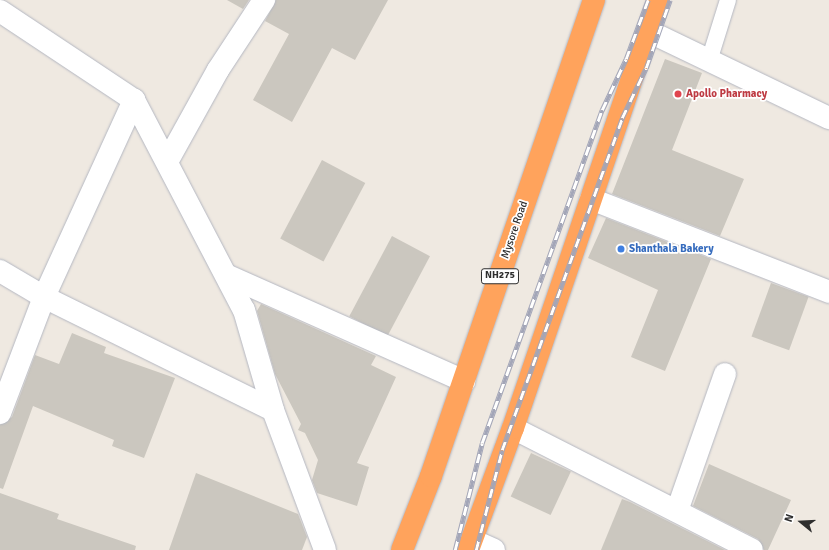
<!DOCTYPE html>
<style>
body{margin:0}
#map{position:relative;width:829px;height:550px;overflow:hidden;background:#efe9e1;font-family:Signika,sans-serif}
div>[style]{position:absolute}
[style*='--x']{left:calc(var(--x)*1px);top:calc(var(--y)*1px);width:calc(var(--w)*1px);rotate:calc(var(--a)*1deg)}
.building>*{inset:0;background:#cbc7bf;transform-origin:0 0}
.roads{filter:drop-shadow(0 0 1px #b4b7c1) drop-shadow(0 0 1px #b4b7c1)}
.lane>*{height:16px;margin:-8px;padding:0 8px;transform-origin:8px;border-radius:8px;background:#fff}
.street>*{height:22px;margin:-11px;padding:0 11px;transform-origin:11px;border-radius:11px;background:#fff}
.secondary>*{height:22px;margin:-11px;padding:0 11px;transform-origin:11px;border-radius:11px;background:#fff}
.highway>*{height:22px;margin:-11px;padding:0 11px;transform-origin:11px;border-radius:11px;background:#ffa35c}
.rail>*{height:4.5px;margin-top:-2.25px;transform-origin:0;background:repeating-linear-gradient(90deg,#fff 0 9px,#a3a6b8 0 18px);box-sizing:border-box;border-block:1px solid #a3a6b8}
.dots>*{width:11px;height:11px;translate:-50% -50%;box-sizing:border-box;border:2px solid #fff;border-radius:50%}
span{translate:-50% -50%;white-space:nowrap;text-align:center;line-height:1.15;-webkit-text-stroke:3.5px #fff;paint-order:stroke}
.shield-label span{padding:1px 3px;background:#fff;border:1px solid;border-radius:3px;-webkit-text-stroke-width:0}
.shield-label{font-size:10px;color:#2e2e2e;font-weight:700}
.health-label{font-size:11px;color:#be3a42;font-weight:700}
.left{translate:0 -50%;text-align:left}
.street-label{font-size:11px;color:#2e2e2e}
.shop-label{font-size:11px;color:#366cbe;font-weight:700}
.north{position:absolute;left:781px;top:502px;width:40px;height:40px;-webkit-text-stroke:3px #fff;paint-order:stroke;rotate:288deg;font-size:11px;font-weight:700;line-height:16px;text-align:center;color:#2e2e2e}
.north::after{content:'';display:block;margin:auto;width:14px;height:18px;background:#2e2e2e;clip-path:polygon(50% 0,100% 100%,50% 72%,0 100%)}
</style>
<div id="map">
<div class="building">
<div style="clip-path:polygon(227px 0,249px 0,243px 9px)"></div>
<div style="clip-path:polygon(276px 0,388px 0,355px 60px,332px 48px,292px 122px,253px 100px,289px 34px,265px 21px)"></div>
<div style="clip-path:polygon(665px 59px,702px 73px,672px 150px,744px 179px,720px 236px,612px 194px)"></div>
<div style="left:322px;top:160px;width:49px;height:89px;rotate:28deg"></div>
<div style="clip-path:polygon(606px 218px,711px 259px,665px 371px,631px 357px,658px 290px,588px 258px)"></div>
<div style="left:392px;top:236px;width:43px;height:91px;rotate:28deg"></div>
<div style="left:771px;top:283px;width:40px;height:57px;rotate:20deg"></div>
<div style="clip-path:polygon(261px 304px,376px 356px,371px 365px,396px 377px,357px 463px,369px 467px,357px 506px,317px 493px,312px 480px,318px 460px,305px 433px,298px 430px,301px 424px,275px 374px,257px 311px)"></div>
<div style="clip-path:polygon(72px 333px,106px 347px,104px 353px,175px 378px,144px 458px,112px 446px,114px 440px,33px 406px,3px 489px,0 488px,0 425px,12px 417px,35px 355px,59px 364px)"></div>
<div style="left:531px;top:453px;width:44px;height:48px;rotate:25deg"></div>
<div style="clip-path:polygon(709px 464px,791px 500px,768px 550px,764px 550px,758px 539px,693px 506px)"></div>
<div style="clip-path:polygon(196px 473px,298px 514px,307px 537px,302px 550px,169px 550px)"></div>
<div style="clip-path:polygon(0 493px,59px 514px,57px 519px,136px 546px,135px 550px,0 550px)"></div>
<div style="clip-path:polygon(622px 499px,630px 502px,725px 550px,601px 550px)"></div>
</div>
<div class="roads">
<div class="lane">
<div style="--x:709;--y:61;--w:64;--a:-72.7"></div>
</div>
<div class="street">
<div style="--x:648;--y:31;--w:201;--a:25.7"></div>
<div style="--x:167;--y:162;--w:105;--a:-61"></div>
<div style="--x:218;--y:70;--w:84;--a:-56.7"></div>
<div style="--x:591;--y:199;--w:256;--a:21.3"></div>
<div style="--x:0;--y:271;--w:51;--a:30.6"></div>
<div style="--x:44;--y:297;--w:255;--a:26.3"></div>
<div style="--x:226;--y:275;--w:261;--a:24"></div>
<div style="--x:0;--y:413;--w:124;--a:-69.2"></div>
<div style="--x:44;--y:297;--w:217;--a:-65.4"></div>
<div style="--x:677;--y:511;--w:145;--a:-70.7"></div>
<div style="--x:472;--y:540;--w:24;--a:24"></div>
</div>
<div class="secondary">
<div style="--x:0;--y:11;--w:161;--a:33.6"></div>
<div style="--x:134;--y:100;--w:237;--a:62.4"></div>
<div style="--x:244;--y:310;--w:104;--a:73.8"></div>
<div style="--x:273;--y:410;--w:149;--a:69.6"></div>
<div style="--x:513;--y:428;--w:268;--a:27"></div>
</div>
<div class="highway">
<div style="--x:402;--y:550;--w:79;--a:-68.6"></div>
<div style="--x:431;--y:476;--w:503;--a:-71.1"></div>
<div style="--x:468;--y:550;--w:130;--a:-69.8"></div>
<div style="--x:513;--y:428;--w:452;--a:-71.2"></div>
</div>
</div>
<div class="rail">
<div style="--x:455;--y:550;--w:110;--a:-75.8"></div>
<div style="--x:482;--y:443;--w:354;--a:-70.2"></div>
<div style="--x:602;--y:110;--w:56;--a:-64.8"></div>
<div style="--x:626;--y:59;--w:63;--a:-69.6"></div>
<div style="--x:476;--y:550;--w:103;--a:-75.4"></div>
<div style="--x:502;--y:450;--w:353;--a:-70.1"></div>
<div style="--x:622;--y:118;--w:55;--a:-64.4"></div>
<div style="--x:646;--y:68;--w:72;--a:-70.6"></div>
</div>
<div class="dots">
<div style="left:678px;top:94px;background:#e0444e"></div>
<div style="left:621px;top:249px;background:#3f7fe0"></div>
</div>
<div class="shield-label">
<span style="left:500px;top:276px">NH275</span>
</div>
<div class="health-label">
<span class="left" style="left:686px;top:94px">Apollo Pharmacy</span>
</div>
<div class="street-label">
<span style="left:515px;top:230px;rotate:-71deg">Mysore Road</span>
</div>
<div class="shop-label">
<span class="left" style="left:629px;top:249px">Shanthala Bakery</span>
</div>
<div class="north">N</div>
</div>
